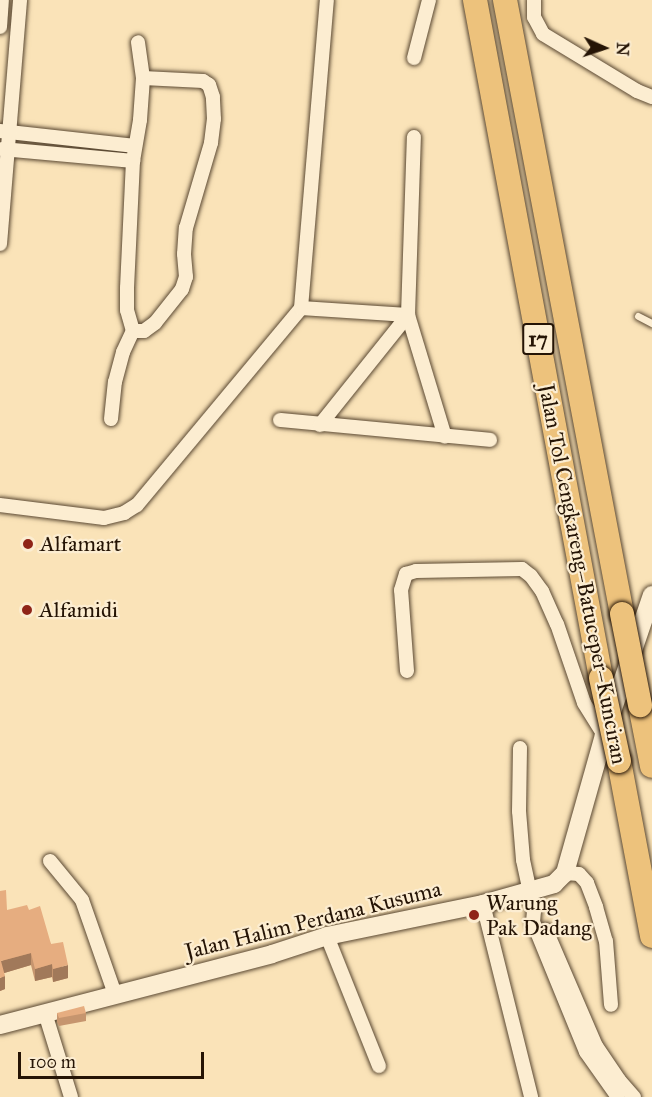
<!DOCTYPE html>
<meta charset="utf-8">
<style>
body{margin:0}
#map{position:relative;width:652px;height:1097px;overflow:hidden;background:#fae3b8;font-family:"IM FELL Great Primer",serif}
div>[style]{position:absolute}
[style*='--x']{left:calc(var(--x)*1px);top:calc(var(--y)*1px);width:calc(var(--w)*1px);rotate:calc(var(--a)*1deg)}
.roads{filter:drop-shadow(0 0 2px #5a4832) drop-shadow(0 0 2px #5a4832)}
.lane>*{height:7px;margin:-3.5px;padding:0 3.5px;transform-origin:3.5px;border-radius:3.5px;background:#fcedd1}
.street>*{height:14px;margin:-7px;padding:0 7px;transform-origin:7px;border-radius:7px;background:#fcedd1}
.secondary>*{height:18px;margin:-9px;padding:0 9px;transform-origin:9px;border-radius:9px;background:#fcedd1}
.highway>*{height:24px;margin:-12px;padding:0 12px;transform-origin:12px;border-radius:12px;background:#edc27c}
.bridges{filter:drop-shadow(0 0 2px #251405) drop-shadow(0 0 2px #251405)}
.highway-bridge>*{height:24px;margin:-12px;padding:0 12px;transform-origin:12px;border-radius:12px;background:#edc27c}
.wall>*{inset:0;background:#c6956e}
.shaded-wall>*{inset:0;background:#a1795a}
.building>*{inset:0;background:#e6ad80}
.dots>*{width:16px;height:16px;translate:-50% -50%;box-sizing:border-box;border:3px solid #fcedd1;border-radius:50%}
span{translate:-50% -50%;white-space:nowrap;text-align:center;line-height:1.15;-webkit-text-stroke:4.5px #fcedd1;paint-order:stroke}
.shield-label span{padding:2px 4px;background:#fcedd1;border:2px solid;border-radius:4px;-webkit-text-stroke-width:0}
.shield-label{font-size:21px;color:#251405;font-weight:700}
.poi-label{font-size:22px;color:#251405}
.left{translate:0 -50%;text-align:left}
.street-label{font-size:22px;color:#251405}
.north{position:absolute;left:574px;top:18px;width:60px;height:60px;-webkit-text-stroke:4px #fcedd1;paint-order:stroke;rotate:93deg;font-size:16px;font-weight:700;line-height:24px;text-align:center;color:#251405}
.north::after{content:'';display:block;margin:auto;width:21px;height:27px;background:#251405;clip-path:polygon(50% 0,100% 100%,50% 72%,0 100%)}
.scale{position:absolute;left:18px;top:1052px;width:186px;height:27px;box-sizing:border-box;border:3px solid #251405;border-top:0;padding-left:8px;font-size:18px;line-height:21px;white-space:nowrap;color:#251405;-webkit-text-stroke:4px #fcedd1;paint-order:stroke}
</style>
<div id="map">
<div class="roads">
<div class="lane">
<div style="--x:638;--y:316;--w:16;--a:27"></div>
</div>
<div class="street">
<div style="--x:534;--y:0;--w:17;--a:90"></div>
<div style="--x:534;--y:17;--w:19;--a:62"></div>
<div style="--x:543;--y:34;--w:110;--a:31.2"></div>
<div style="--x:637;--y:91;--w:16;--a:22"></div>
<div style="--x:0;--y:27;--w:27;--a:-86"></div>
<div style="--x:414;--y:58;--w:60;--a:-75.5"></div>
<div style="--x:0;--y:131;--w:136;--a:6.3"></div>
<div style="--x:2;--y:149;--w:132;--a:5.2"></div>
<div style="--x:0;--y:244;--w:245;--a:-85.3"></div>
<div style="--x:301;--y:308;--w:107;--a:3.7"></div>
<div style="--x:408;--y:315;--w:127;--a:73.1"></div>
<div style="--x:133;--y:331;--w:11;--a:0"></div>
<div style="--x:144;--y:331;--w:14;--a:-36"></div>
<div style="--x:155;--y:323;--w:43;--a:-51.5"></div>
<div style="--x:182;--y:289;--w:13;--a:-72"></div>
<div style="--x:186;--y:277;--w:23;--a:-95"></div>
<div style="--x:184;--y:254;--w:26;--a:-86"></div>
<div style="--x:186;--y:228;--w:89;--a:-73.6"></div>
<div style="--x:211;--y:143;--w:24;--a:-83"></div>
<div style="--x:214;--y:119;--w:22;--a:-93"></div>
<div style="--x:213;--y:97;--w:13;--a:-108"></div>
<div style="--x:209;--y:85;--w:7;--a:-146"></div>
<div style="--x:203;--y:81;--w:60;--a:-177.1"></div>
<div style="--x:111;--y:419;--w:37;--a:-84"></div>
<div style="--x:115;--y:382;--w:31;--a:-75"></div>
<div style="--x:123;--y:352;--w:23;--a:-65"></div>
<div style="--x:133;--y:331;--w:22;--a:-106"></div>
<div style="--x:127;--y:310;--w:22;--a:-90"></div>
<div style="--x:127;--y:288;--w:127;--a:-87.3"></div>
<div style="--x:133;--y:161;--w:42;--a:-80.3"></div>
<div style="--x:140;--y:120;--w:42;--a:-85.9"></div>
<div style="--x:143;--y:78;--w:36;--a:-98"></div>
<div style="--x:280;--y:420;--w:211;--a:5.4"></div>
<div style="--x:320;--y:425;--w:141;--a:-51.3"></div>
<div style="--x:408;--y:315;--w:178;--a:-88.1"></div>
<div style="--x:0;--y:505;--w:105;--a:7.1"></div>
<div style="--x:104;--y:518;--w:21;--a:-14"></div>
<div style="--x:124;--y:513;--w:15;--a:-32"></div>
<div style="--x:137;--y:505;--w:256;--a:-50.2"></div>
<div style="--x:301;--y:308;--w:309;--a:-85.2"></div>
<div style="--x:407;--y:671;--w:81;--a:-94.2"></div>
<div style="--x:401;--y:590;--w:17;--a:-73"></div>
<div style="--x:406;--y:574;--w:10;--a:-17"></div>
<div style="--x:416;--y:571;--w:106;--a:-1.1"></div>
<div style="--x:522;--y:569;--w:11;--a:38"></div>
<div style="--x:531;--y:576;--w:19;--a:54"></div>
<div style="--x:542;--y:591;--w:36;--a:66"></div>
<div style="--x:557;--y:624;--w:83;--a:71.1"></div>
<div style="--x:584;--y:703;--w:38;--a:58"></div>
<div style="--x:520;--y:748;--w:63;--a:90.9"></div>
<div style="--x:519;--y:811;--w:49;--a:85.3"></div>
<div style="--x:523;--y:860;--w:52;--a:77.8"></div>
<div style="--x:534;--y:911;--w:11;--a:95"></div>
<div style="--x:533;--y:922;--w:140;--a:67.8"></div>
<div style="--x:586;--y:1052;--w:55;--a:54.6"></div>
<div style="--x:50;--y:861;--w:50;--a:50.6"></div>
<div style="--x:82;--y:900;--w:100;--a:70.7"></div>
<div style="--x:565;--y:873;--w:14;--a:4"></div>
<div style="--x:579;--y:874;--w:12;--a:48"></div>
<div style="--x:587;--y:883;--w:26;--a:69"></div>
<div style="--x:596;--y:907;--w:35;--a:74"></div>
<div style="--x:606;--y:941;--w:64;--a:85.5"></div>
<div style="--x:483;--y:904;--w:199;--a:76"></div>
<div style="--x:546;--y:930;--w:126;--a:66.7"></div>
<div style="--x:596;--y:1046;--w:41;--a:55.9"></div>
<div style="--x:619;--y:1080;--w:23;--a:49"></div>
<div style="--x:327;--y:936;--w:140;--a:68.2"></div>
<div style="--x:45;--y:1013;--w:88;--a:72.8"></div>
</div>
<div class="secondary">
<div style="--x:0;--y:1025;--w:281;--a:-14.6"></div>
<div style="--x:272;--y:954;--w:58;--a:-18.1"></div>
<div style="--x:327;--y:936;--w:159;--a:-11.6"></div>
<div style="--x:483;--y:904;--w:74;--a:-15.7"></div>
<div style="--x:554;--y:884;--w:16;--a:-45"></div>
<div style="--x:565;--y:873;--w:143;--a:-74.2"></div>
<div style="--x:604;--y:735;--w:148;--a:-71.1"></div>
</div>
<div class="highway">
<div style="--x:475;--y:0;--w:690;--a:79.47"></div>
<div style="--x:505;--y:0;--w:625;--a:79.21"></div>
<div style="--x:640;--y:705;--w:62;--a:78.9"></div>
<div style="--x:619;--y:761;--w:178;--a:79.3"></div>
</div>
</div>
<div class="bridges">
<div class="highway-bridge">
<div style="--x:622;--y:614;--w:93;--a:78.8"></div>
<div style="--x:601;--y:678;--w:85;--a:77.8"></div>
</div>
</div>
<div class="wall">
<div style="clip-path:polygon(7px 910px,29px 910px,51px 944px,68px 978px,53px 982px,52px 977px,35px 981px,31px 965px,4px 973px,5px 989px,0 991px)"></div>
<div style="clip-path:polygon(57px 1013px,86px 1013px,86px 1021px,59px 1026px,57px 1022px)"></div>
</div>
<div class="shaded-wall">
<div style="clip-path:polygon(31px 953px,31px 965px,1px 974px,1px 961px)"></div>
<div style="clip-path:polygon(52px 964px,52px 977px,35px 981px,35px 969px)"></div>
<div style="clip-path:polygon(68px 965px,68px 978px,53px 982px,53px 969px)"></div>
<div style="clip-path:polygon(5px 976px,5px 989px,0 991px,0 978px)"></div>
</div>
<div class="building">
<div style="clip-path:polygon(6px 890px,7px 910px,27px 905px,29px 910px,40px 906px,51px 944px,63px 942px,68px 965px,53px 969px,52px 964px,35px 969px,31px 953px,1px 961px,5px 976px,0 978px,0 891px)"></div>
<div style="clip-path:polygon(84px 1006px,86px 1013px,59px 1018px,57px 1013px)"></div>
</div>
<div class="dots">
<div style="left:28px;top:544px;background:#8f2418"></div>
<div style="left:27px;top:610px;background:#8f2418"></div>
<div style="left:474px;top:915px;background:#8f2418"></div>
</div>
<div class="shield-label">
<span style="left:538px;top:339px">17</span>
</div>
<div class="poi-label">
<span class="left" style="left:40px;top:544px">Alfamart</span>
<span class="left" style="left:39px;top:610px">Alfamidi</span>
<span class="left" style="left:486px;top:915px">Warung<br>Pak Dadang</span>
</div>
<div class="street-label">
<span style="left:583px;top:574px;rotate:79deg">Jalan Tol Cengkareng–Batuceper–Kunciran</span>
<span style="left:313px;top:920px;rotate:-14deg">Jalan Halim Perdana Kusuma</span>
</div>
<div class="north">N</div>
<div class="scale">100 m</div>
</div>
